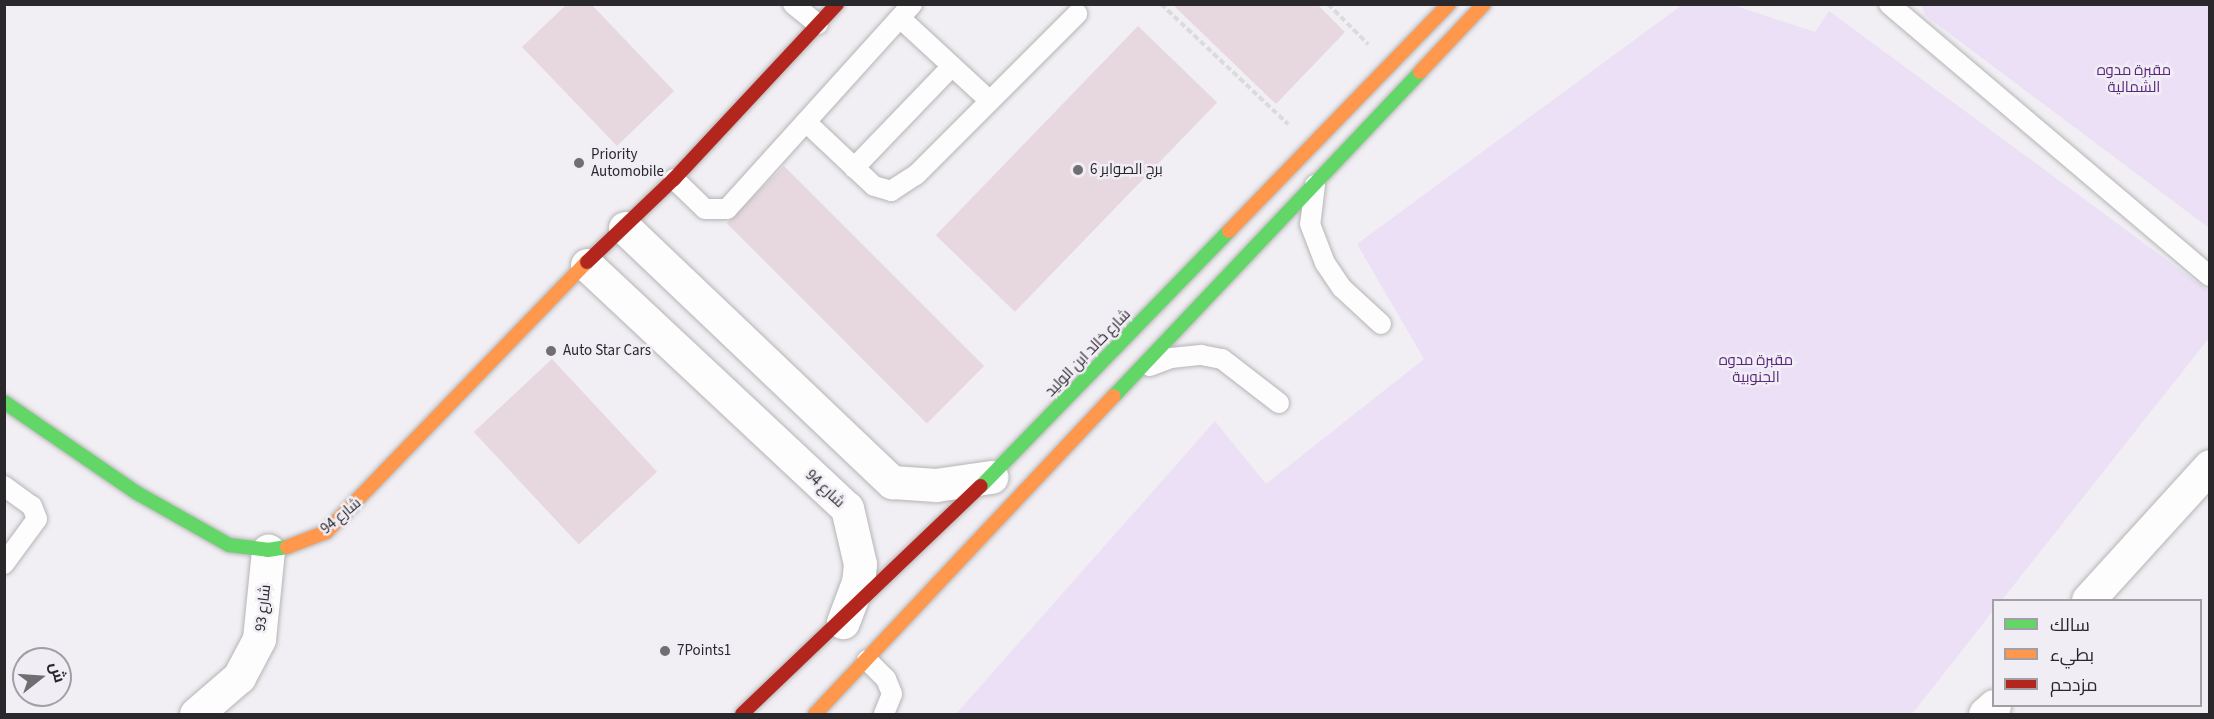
<!DOCTYPE html>
<meta charset="utf-8">
<style>
body{margin:0}
#map{position:relative;width:2214px;height:719px;overflow:hidden;background:#f1eff3;font-family:"Source Sans 3",Cairo,sans-serif}
div>[style]{position:absolute}
[style*='--x']{left:calc(var(--x)*1px);top:calc(var(--y)*1px);width:calc(var(--w)*1px);rotate:calc(var(--a)*1deg)}
.green>*{inset:0;background:#ebe0f5}
.building>*{inset:0;background:#e7d7de;transform-origin:0 0}
.path>*{height:4px;margin-top:-2px;transform-origin:0;background:repeating-linear-gradient(90deg,#dcdbdc 0 6px,transparent 0 9px)}
.roads{filter:drop-shadow(0 0 2px #b5b4b6) drop-shadow(0 0 2px #b5b4b6)}
.lane>*{height:20px;margin:-10px;padding:0 10px;transform-origin:10px;border-radius:10px;background:#fdfdfd}
.street>*{height:33px;margin:-16.5px;padding:0 16.5px;transform-origin:16.5px;border-radius:16.5px;background:#fdfdfd}
.fast>*{height:14px;margin:-7px;padding:0 7px;transform-origin:7px;border-radius:7px;background:#63d668}
.slow>*{height:14px;margin:-7px;padding:0 7px;transform-origin:7px;border-radius:7px;background:#ff974d}
.jam>*{height:14px;margin:-7px;padding:0 7px;transform-origin:7px;border-radius:7px;background:#b3261e}
.dots>*{width:16px;height:16px;translate:-50% -50%;box-sizing:border-box;border:3px solid #f1edf5;border-radius:50%}
span{translate:-50% -50%;white-space:nowrap;text-align:center;line-height:1.15;-webkit-text-stroke:5px #f1edf5;paint-order:stroke}
.park-label{font-size:15px;color:#5b277f}
.poi-label{font-size:15px;color:#2a282b}
.left{translate:0 -50%;text-align:left}
.street-label{font-size:15px;color:#2a282b}
.frame{position:absolute;inset:0;border:6px solid #2a282b;pointer-events:none}
.legend{position:absolute;left:1992px;top:599px;width:210px;height:108px;box-sizing:border-box;background:#f1edf5;border:2px solid #a19ea4;margin:0;padding:8px 10px;list-style:none;font-size:18px;color:#2a282b}
.legend li{display:flex;align-items:center;gap:12px;height:30px}
.legend b{width:30px;border:2px solid #a19ea4}
.north{position:absolute;left:12px;top:647px;width:60px;height:60px;box-sizing:border-box;background:#f1edf5;border:2px solid #a19ea4;border-radius:50%;rotate:73deg;font-size:16px;font-weight:700;line-height:24px;text-align:center;color:#2a282b}
.north::after{content:'';display:block;margin:auto;width:21px;height:27px;background:#706e71;clip-path:polygon(50% 0,100% 100%,50% 72%,0 100%)}
</style>
<div id="map">
<div class="green">
<div style="clip-path:polygon(1682px 5px,1733px 5px,1815px 32px,1829px 11px,2209px 291px,2209px 338px,2002px 600px,1994px 600px,1993px 611px,1912px 714px,956px 714px,1215px 421px,1266px 484px,1424px 359px,1357px 244px)"></div>
<div style="clip-path:polygon(1921px 5px,2209px 5px,2209px 228px,1926px 16px)"></div>
</div>
<div class="building">
<div style="clip-path:polygon(567px 4px,591px 4px,674px 91px,617px 146px,522px 47px)"></div>
<div style="clip-path:polygon(1172px 4px,1317px 4px,1345px 32px,1276px 104px)"></div>
<div style="left:1138px;top:26px;width:110px;height:291px;rotate:44deg"></div>
<div style="left:784px;top:166px;width:283px;height:81px;rotate:45deg"></div>
<div style="left:552px;top:359px;width:154px;height:107px;rotate:47deg"></div>
</div>
<div class="path">
<div style="--x:1161;--y:4;--w:175;--a:43.4"></div>
<div style="--x:1328;--y:4;--w:57;--a:45"></div>
</div>
<div class="roads">
<div class="lane">
<div style="--x:793;--y:4;--w:32;--a:39"></div>
<div style="--x:1889;--y:4;--w:421;--a:40.3"></div>
<div style="--x:900;--y:18;--w:122;--a:42.7"></div>
<div style="--x:806;--y:122;--w:93;--a:43.3"></div>
<div style="--x:874;--y:186;--w:18;--a:16"></div>
<div style="--x:891;--y:191;--w:30;--a:-33"></div>
<div style="--x:916;--y:175;--w:228;--a:-45"></div>
<div style="--x:854;--y:168;--w:141;--a:-46.1"></div>
<div style="--x:674;--y:179;--w:43;--a:44.1"></div>
<div style="--x:705;--y:209;--w:22;--a:0"></div>
<div style="--x:727;--y:209;--w:276;--a:-47.9"></div>
<div style="--x:1315;--y:185;--w:39;--a:97"></div>
<div style="--x:1310;--y:224;--w:42;--a:69"></div>
<div style="--x:1325;--y:263;--w:30;--a:56"></div>
<div style="--x:1342;--y:288;--w:53;--a:42.7"></div>
<div style="--x:1150;--y:366;--w:22;--a:-21"></div>
<div style="--x:1171;--y:358;--w:30;--a:-6"></div>
<div style="--x:1201;--y:355;--w:21;--a:11"></div>
<div style="--x:1222;--y:359;--w:72;--a:37.7"></div>
<div style="--x:4;--y:486;--w:34;--a:36"></div>
<div style="--x:32;--y:506;--w:14;--a:69"></div>
<div style="--x:37;--y:519;--w:56;--a:126.3"></div>
<div style="--x:867;--y:660;--w:27;--a:45"></div>
<div style="--x:886;--y:679;--w:16;--a:68"></div>
<div style="--x:892;--y:694;--w:22;--a:112"></div>
</div>
<div class="street">
<div style="--x:625;--y:228;--w:369;--a:43.6"></div>
<div style="--x:892;--y:482;--w:44;--a:3.9"></div>
<div style="--x:936;--y:485;--w:56;--a:-8.3"></div>
<div style="--x:587;--y:265;--w:356;--a:43.1"></div>
<div style="--x:847;--y:508;--w:57;--a:76.9"></div>
<div style="--x:860;--y:564;--w:18;--a:96"></div>
<div style="--x:858;--y:582;--w:43;--a:110.6"></div>
<div style="--x:2088;--y:600;--w:181;--a:-47.7"></div>
<div style="--x:196;--y:714;--w:57;--a:-40.7"></div>
<div style="--x:239;--y:677;--w:43;--a:-62.2"></div>
<div style="--x:259;--y:639;--w:89;--a:-84.2"></div>
<div style="--x:1985;--y:714;--w:12;--a:-42"></div>
</div>
<div class="fast">
<div style="--x:1114;--y:396;--w:446;--a:-46.6"></div>
<div style="--x:4;--y:402;--w:161;--a:34.4"></div>
<div style="--x:137;--y:493;--w:106;--a:29.5"></div>
<div style="--x:229;--y:545;--w:39;--a:7"></div>
<div style="--x:268;--y:550;--w:19;--a:-9"></div>
<div style="--x:981;--y:486;--w:356;--a:-45.8"></div>
</div>
<div class="slow">
<div style="--x:1420;--y:72;--w:93;--a:-46.7"></div>
<div style="--x:1229;--y:231;--w:316;--a:-45.9"></div>
<div style="--x:287;--y:547;--w:42;--a:-21"></div>
<div style="--x:326;--y:532;--w:376;--a:-46"></div>
<div style="--x:815;--y:714;--w:436;--a:-46.8"></div>
</div>
<div class="jam">
<div style="--x:587;--y:262;--w:120;--a:-43.7"></div>
<div style="--x:674;--y:179;--w:239;--a:-47"></div>
<div style="--x:742;--y:714;--w:330;--a:-43.7"></div>
</div>
</div>
<div class="dots">
<div style="left:579px;top:163px;background:#706e71"></div>
<div style="left:1078px;top:170px;background:#706e71"></div>
<div style="left:551px;top:351px;background:#706e71"></div>
<div style="left:665px;top:651px;background:#706e71"></div>
</div>
<div class="park-label">
<span style="left:2134px;top:79px">مقبرة مدوه<br>الشمالية</span>
<span style="left:1756px;top:369px">مقبرة مدوه<br>الجنوبية</span>
</div>
<div class="poi-label">
<span class="left" style="left:591px;top:163px">Priority<br>Automobile</span>
<span class="left" style="left:1090px;top:170px">برج الصوابر 6</span>
<span class="left" style="left:563px;top:351px">Auto Star Cars</span>
<span class="left" style="left:677px;top:651px">7Points1</span>
</div>
<div class="street-label">
<span style="left:1088px;top:353px;rotate:-46deg">شارع خالد ابن الوليد</span>
<span style="left:825px;top:489px;rotate:43deg">شارع 94</span>
<span style="left:341px;top:516px;rotate:-40deg">شارع 94</span>
<span style="left:263px;top:608px;rotate:-83deg">شارع 93</span>
</div>
<div class="frame"></div>
<ul class="legend">
<li><b style="height:8px;background:#63d668"></b>سالك</li>
<li><b style="height:8px;background:#ff974d"></b>بطيء</li>
<li><b style="height:8px;background:#b3261e"></b>مزدحم</li>
</ul>
<div class="north">ش</div>
</div>
